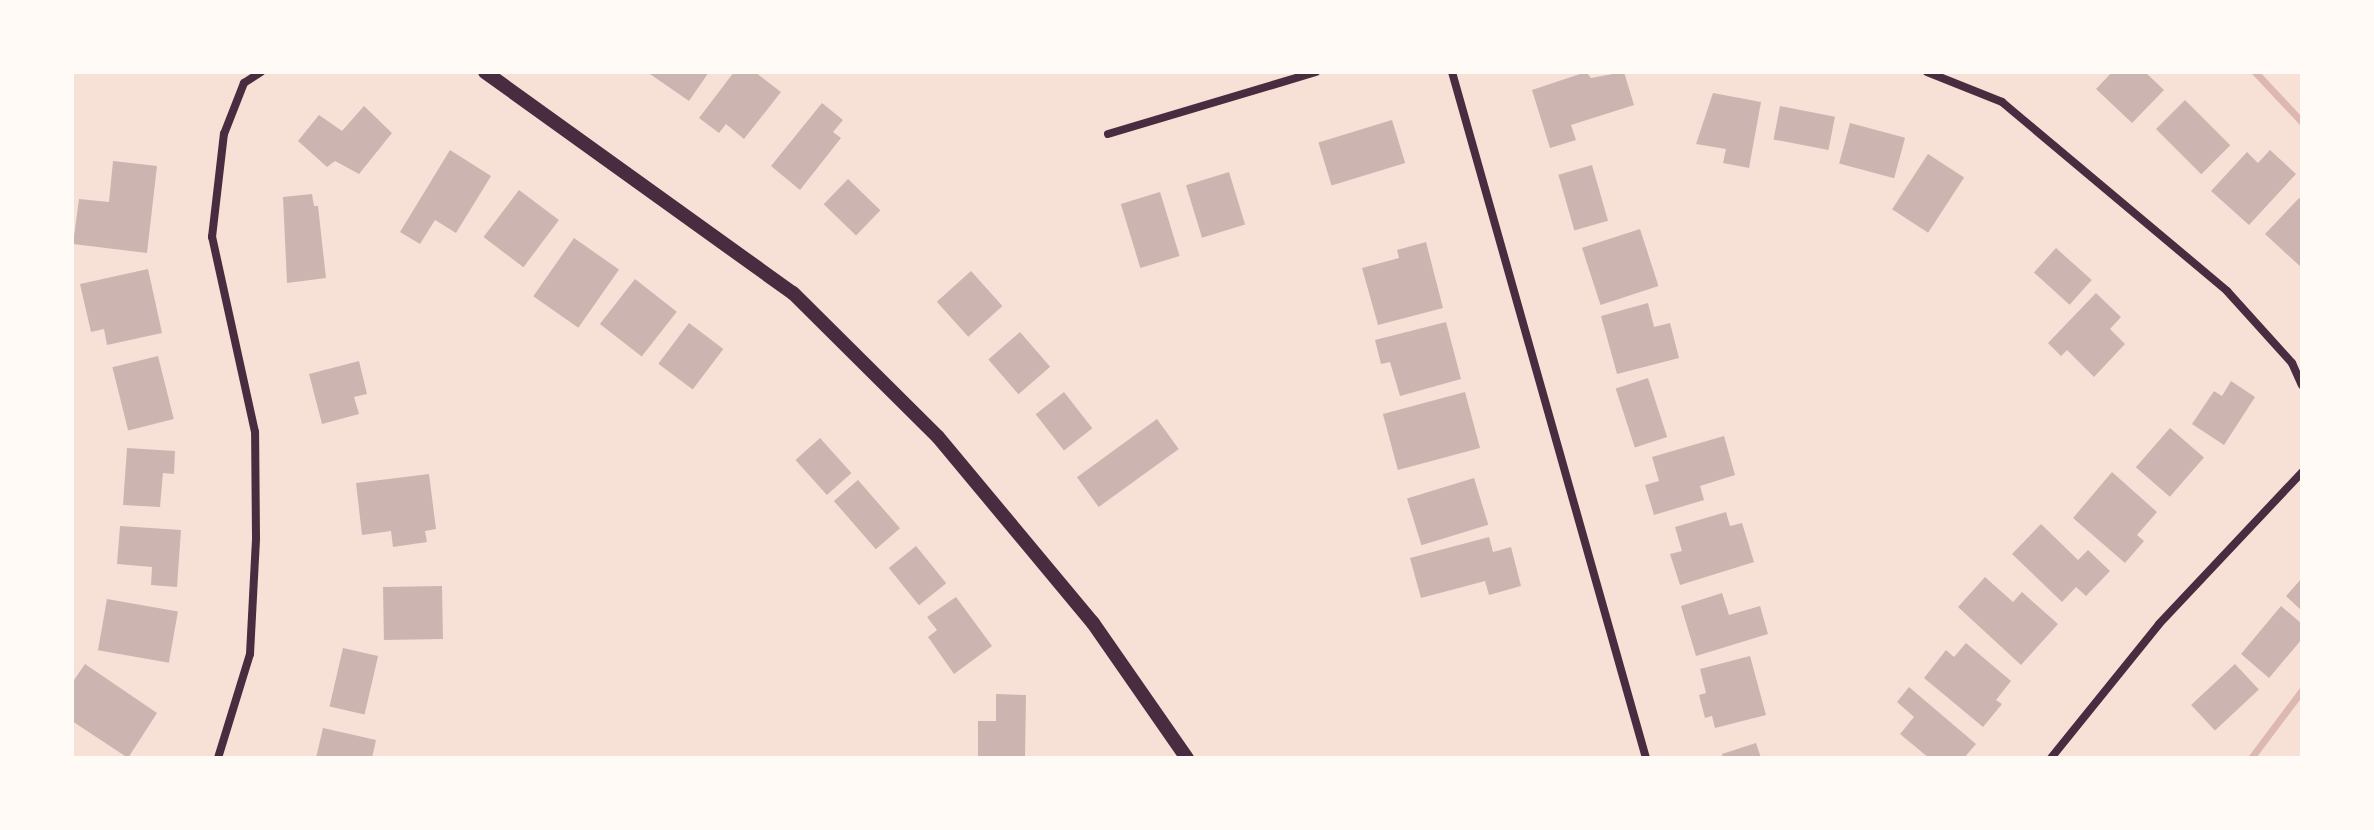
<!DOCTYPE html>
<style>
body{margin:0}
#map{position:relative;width:2374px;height:830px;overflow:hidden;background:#f7e1d7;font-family:Inter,sans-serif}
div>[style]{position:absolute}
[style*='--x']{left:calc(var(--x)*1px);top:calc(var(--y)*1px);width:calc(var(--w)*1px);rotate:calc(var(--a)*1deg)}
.stream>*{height:7px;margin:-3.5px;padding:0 3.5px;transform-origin:3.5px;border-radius:3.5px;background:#dcb8b0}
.building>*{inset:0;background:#ccb4b1;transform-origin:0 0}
.minor>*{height:8px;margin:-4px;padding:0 4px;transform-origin:4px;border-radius:4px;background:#4a2c40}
.tertiary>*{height:14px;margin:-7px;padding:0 7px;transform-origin:7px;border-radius:7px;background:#4a2c40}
span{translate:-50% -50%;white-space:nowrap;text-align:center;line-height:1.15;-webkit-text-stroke:6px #fffaf5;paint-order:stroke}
.frame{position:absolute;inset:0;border:74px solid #fffaf5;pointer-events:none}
</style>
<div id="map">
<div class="stream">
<div style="--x:2255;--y:72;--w:69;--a:46.8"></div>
<div style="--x:2251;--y:758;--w:85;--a:-53.1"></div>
</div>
<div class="building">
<div style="clip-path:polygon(647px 72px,709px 72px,689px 101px)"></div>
<div style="clip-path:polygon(734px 72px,755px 72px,781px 92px,744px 139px,726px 124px,719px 133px,699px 118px)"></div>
<div style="clip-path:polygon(1586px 72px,1591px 78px,1624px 72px,1634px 105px,1571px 125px,1576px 140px,1550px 148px,1532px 90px)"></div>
<div style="clip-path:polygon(2112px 72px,2145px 72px,2164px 90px,2132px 123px,2096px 89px)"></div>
<div style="clip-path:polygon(1713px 93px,1761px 102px,1749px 168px,1723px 163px,1726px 149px,1696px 144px)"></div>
<div style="left:2185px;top:100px;width:64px;height:41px;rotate:45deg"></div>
<div style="clip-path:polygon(822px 103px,843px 120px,833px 132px,841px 138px,800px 190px,771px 166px)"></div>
<div style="clip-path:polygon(364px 106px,392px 133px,359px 174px,335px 161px,327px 167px,298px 141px,319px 115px,342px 131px)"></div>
<div style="left:1780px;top:106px;width:56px;height:34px;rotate:11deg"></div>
<div style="left:1392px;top:120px;width:45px;height:77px;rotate:73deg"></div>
<div style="left:1850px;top:123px;width:57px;height:42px;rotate:15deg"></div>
<div style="clip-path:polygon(450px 150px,491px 176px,456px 233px,435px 220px,420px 244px,400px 232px)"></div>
<div style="clip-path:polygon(2270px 150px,2296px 174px,2249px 225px,2211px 191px,2247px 152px,2258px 163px)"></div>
<div style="left:1928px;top:154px;width:43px;height:66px;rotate:33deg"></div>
<div style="clip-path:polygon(113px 161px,157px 166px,147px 253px,73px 244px,79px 199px,109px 202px)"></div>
<div style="left:1592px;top:165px;width:58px;height:35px;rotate:74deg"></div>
<div style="left:1229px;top:172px;width:55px;height:45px;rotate:73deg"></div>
<div style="left:848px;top:179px;width:45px;height:35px;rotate:44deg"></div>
<div style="left:519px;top:190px;width:50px;height:59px;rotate:37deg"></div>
<div style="left:1160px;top:192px;width:67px;height:41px;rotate:73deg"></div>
<div style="clip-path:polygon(312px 194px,314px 206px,318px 206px,326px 278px,287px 283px,283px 197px)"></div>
<div style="clip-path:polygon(2299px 198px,2302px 200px,2302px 268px,2265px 234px)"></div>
<div style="left:1640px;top:229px;width:60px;height:61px;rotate:72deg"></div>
<div style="left:574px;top:238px;width:55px;height:71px;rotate:35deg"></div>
<div style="clip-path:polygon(1426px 242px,1443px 308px,1378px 325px,1362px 268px,1399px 258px,1397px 250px)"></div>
<div style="left:2056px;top:248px;width:48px;height:33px;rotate:42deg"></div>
<div style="clip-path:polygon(148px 269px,162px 333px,107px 345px,104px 329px,91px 332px,80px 284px)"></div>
<div style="left:971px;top:271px;width:47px;height:46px;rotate:48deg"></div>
<div style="left:635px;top:279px;width:53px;height:57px;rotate:38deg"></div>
<div style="clip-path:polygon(2096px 293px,2121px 317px,2110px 329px,2125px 344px,2094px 377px,2067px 350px,2061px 356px,2048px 343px)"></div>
<div style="clip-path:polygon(1648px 303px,1654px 327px,1670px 323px,1679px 358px,1617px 374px,1601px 316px)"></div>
<div style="clip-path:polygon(1446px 322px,1461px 379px,1400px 396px,1390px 362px,1381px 364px,1375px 340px)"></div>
<div style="left:689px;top:323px;width:43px;height:51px;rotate:37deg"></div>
<div style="left:1020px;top:332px;width:46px;height:42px;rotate:49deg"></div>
<div style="left:158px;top:356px;width:65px;height:47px;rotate:76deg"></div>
<div style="clip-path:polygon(359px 361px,367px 394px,354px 397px,359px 414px,322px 424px,309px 374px)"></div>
<div style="left:1648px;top:378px;width:62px;height:34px;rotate:72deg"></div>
<div style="clip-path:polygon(2231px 381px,2255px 397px,2224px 445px,2192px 424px,2214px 391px,2222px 396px)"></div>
<div style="left:1064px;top:392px;width:46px;height:36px;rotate:52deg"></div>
<div style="left:1465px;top:392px;width:58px;height:85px;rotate:75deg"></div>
<div style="left:1157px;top:419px;width:37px;height:99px;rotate:54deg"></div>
<div style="left:2170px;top:428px;width:45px;height:52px;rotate:41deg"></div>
<div style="clip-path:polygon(1724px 436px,1735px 475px,1700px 486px,1704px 500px,1654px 515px,1645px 485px,1659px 481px,1652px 457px)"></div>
<div style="left:820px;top:438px;width:47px;height:33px;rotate:48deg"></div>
<div style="clip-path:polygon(127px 448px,175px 451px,174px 474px,163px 473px,160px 507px,123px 505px)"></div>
<div style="clip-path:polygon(2112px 472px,2157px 512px,2137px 535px,2144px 541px,2125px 563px,2073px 518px)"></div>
<div style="clip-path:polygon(429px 474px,436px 529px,425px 531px,427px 542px,393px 547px,391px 531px,362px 535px,356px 483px)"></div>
<div style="left:1474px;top:478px;width:49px;height:70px;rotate:73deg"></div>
<div style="left:858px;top:480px;width:64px;height:32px;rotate:49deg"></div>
<div style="clip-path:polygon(1726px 512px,1730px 526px,1742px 523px,1754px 562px,1680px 585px,1670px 554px,1682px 551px,1675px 527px)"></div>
<div style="clip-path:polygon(2041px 524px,2078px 560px,2088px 550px,2110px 571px,2086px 596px,2076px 587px,2062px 602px,2012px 554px)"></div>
<div style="clip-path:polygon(120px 526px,181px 530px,177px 587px,151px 585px,152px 567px,117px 564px)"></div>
<div style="clip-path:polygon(1489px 537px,1493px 552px,1511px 547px,1521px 586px,1489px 595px,1485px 581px,1421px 598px,1410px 558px)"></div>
<div style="left:916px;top:546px;width:48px;height:35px;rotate:51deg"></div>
<div style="clip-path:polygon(1985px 577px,2013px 602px,2022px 592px,2058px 624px,2021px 665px,1958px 607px)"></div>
<div style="clip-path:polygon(2302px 578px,2302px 611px,2286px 596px)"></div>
<div style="left:442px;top:586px;width:53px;height:59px;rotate:89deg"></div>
<div style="clip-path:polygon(1722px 593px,1729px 615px,1760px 606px,1768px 634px,1696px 656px,1681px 606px)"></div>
<div style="clip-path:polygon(956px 597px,992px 646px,954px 674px,928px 637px,937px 630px,927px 617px)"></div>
<div style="left:107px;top:599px;width:72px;height:52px;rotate:10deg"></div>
<div style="clip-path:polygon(2281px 606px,2302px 624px,2302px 639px,2269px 678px,2241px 654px)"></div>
<div style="clip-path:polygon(1966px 643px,2011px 681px,1996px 700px,2002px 704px,1983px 727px,1924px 678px,1946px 650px,1954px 657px)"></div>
<div style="left:343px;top:648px;width:36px;height:60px;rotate:13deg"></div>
<div style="clip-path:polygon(1750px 656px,1766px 715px,1715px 728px,1712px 716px,1705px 718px,1699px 695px,1706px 693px,1700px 669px)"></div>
<div style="clip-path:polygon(85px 664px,157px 713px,128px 758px,72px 721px,72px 683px)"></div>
<div style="left:2235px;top:664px;width:35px;height:60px;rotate:47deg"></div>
<div style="clip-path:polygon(1909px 687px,1976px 744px,1964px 758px,1929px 758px,1900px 734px,1914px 717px,1897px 702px)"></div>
<div style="clip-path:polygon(996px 694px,1026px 695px,1025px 758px,978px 757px,978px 721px,996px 721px)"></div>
<div style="clip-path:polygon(323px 728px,376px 740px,372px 758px,316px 758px)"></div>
<div style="clip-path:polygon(1756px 743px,1761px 758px,1723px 758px,1722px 754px)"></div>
</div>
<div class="minor">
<div style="--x:1452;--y:72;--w:713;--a:74.21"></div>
<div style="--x:1927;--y:72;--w:81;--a:21.8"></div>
<div style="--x:2002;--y:102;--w:294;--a:40"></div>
<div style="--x:2227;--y:291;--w:97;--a:47.9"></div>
<div style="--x:2292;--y:363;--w:24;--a:66"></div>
<div style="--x:1108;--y:134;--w:217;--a:-16.6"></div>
<div style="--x:218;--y:758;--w:109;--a:-72.9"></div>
<div style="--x:250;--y:654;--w:116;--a:-87"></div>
<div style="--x:256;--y:538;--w:106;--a:-90.5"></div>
<div style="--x:255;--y:432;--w:200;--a:-102.4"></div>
<div style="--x:212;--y:237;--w:104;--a:-83.4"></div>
<div style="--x:224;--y:134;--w:55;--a:-68.6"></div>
<div style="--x:244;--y:83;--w:20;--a:-33"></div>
<div style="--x:2051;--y:758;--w:172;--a:-51.1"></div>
<div style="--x:2159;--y:624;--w:209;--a:-46.7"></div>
</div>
<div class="tertiary">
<div style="--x:485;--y:72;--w:379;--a:35.7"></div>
<div style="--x:793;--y:293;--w:204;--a:44.8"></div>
<div style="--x:938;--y:437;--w:242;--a:50.2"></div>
<div style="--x:1093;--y:623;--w:165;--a:55.2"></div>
</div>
<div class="frame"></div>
</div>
